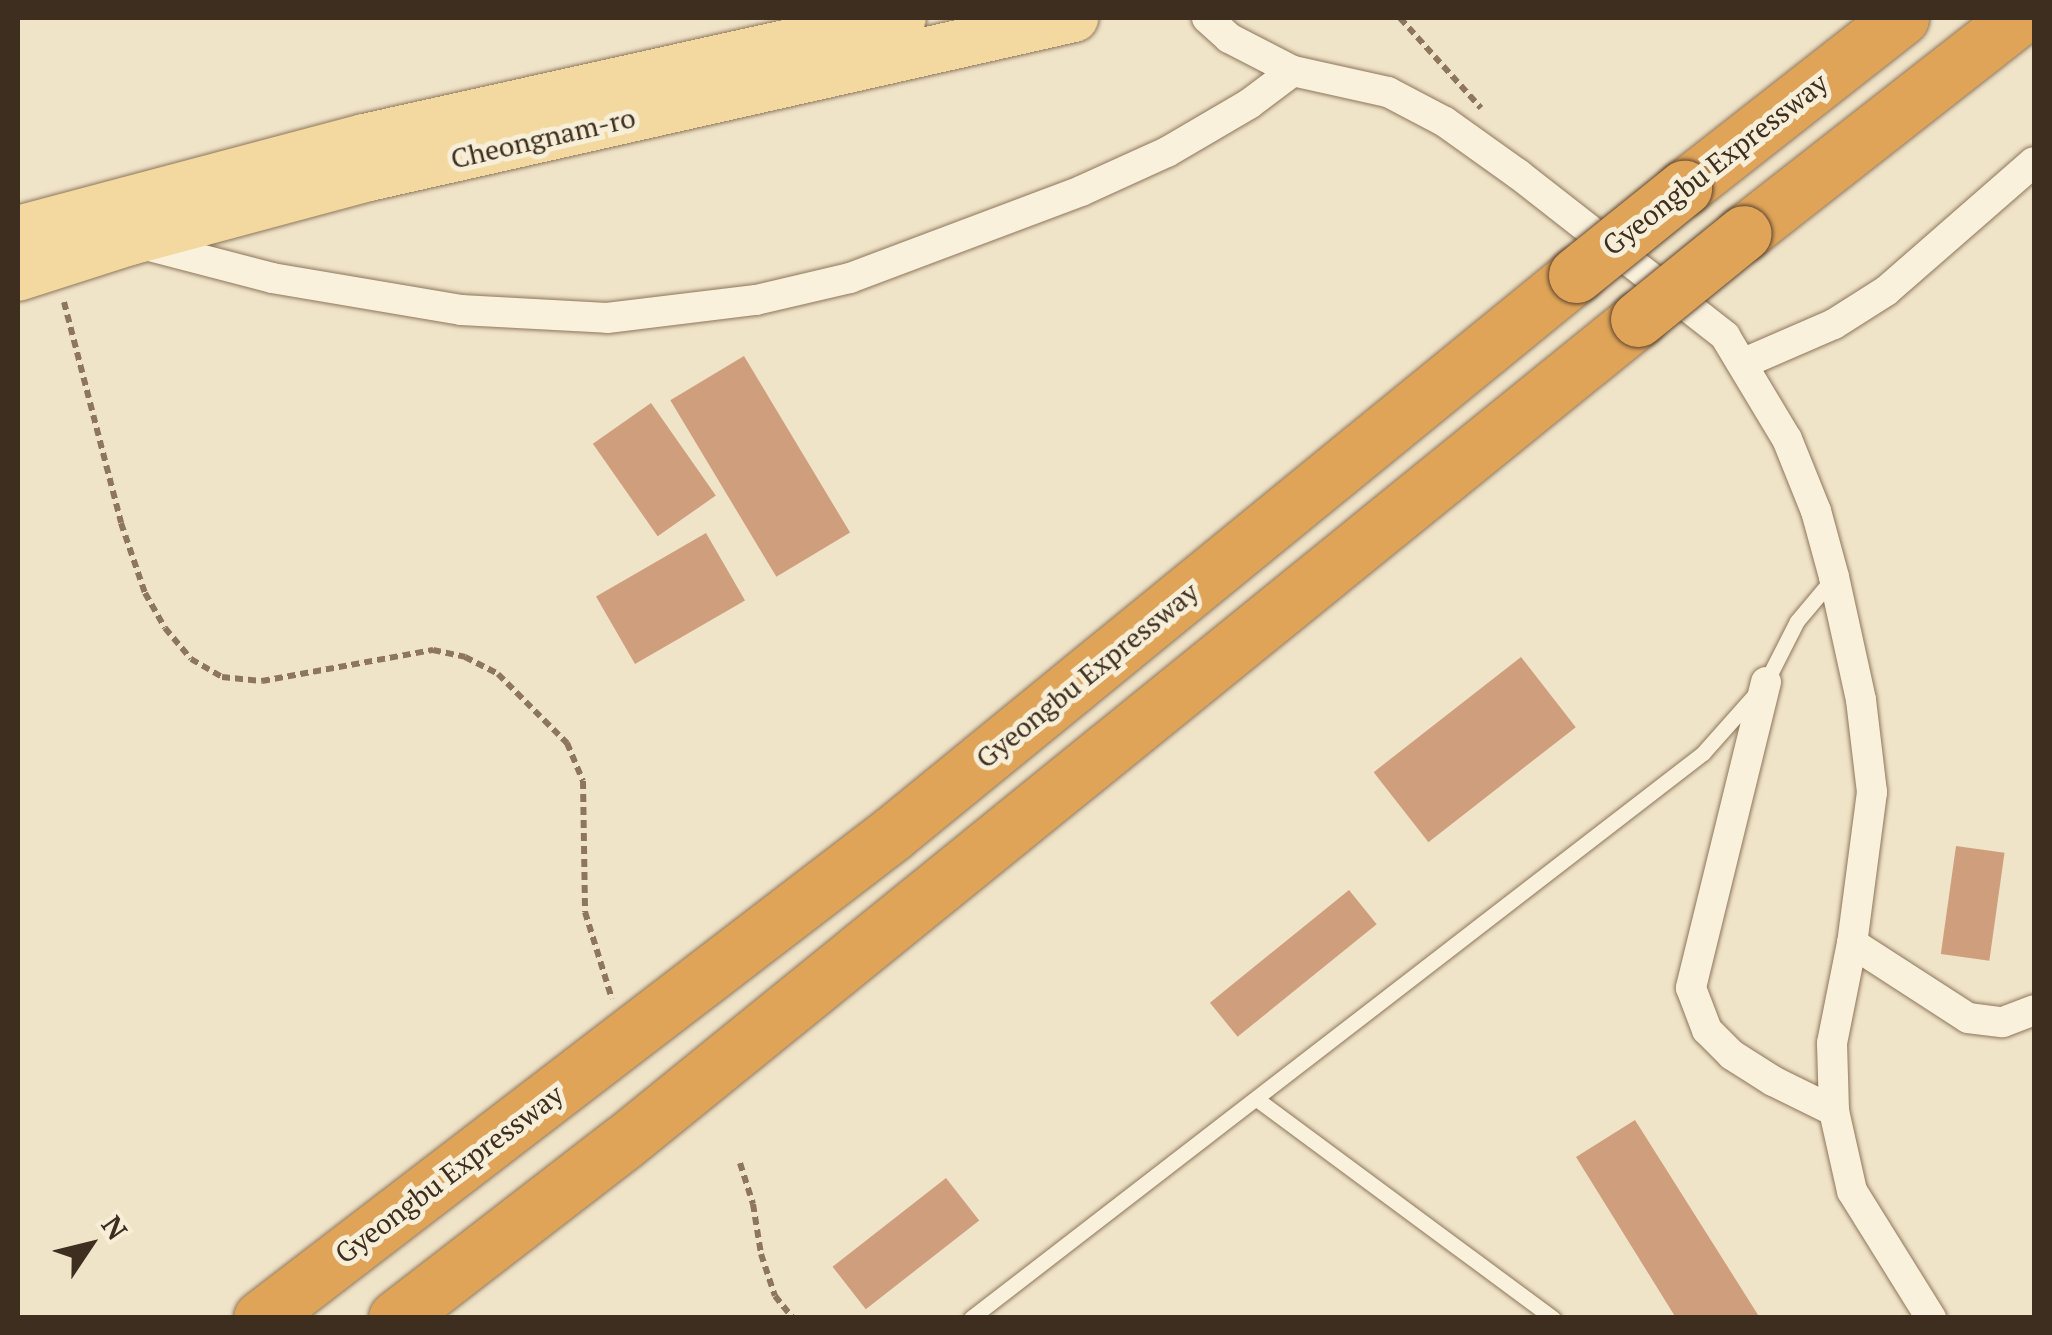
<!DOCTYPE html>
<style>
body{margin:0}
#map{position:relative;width:2052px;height:1335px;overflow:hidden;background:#f0e4c8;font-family:"PT Serif",serif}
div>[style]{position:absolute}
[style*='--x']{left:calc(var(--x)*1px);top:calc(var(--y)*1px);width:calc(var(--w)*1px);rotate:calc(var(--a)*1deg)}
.building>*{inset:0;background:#cf9f7d;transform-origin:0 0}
.path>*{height:6px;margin-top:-3px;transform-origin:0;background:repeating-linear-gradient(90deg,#8d765c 0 8px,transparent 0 13px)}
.roads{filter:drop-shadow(0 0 2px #8d765c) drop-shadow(0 0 2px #8d765c)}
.lane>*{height:15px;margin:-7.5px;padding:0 7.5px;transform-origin:7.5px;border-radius:7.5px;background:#faf1dc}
.street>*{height:30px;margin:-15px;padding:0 15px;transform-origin:15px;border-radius:15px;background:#faf1dc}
.primary>*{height:48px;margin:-24px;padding:0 24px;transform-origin:24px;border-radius:24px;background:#f3d9a0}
.highway>*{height:55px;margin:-27.5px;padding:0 27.5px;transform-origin:27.5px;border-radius:27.5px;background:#e0a458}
.bridges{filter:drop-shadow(0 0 2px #5b4430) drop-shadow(0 0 2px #5b4430)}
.highway-bridge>*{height:55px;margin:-27.5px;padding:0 27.5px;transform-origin:27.5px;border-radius:27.5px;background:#e0a458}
span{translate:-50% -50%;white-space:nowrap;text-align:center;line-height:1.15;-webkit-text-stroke:10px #f7eed8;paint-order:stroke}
.street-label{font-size:28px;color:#3d2e20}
.frame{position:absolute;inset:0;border:20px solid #3d2e20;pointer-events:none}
.north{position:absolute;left:40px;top:1195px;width:100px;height:100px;-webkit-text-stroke:8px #f7eed8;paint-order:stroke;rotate:55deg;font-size:28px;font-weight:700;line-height:40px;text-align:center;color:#3d2e20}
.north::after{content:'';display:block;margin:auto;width:35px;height:45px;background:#3d2e20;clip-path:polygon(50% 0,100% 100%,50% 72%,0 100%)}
</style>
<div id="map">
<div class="building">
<div style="left:744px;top:356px;width:206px;height:86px;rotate:59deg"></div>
<div style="left:651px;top:403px;width:113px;height:71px;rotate:55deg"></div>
<div style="left:706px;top:533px;width:78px;height:127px;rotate:60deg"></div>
<div style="left:1521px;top:657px;width:89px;height:187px;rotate:52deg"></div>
<div style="left:1956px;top:846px;width:49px;height:109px;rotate:8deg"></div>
<div style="left:1349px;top:890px;width:44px;height:179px;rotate:51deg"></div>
<div style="clip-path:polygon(1635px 1120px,1760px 1318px,1676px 1318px,1576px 1157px)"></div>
<div style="left:946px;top:1178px;width:54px;height:144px;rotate:52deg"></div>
</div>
<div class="path">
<div style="--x:1400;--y:18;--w:121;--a:48"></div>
<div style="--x:64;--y:302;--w:228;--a:75.5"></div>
<div style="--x:121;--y:523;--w:74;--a:71.1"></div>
<div style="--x:145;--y:593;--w:40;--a:60.3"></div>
<div style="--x:165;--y:628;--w:40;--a:50"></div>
<div style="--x:191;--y:659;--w:36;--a:30"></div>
<div style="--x:222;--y:677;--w:40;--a:5.7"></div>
<div style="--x:262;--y:681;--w:174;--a:-10.3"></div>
<div style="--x:433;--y:650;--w:33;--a:12"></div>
<div style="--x:465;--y:657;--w:37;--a:27"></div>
<div style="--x:498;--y:674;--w:98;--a:45"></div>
<div style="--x:567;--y:743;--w:41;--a:67.2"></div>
<div style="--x:583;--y:781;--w:131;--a:89.1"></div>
<div style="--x:585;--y:912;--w:91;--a:72.8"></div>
<div style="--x:740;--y:1163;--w:43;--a:72.4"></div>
<div style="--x:753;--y:1204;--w:51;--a:80.9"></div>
<div style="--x:761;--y:1254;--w:44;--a:71.6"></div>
<div style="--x:775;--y:1296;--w:28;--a:51"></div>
</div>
<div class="roads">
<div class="lane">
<div style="--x:1258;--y:1100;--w:367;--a:36.5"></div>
<div style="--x:971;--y:1318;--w:925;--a:-37.66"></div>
<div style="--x:1703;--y:753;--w:95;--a:-48.4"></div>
<div style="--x:1766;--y:682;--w:68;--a:-63.1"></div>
<div style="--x:1797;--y:621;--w:57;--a:-49.9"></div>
</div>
<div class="street">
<div style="--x:1207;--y:18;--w:30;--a:42"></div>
<div style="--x:1229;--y:38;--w:72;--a:27.3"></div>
<div style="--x:1293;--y:71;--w:97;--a:12.5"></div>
<div style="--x:1388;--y:92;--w:64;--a:27.8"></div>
<div style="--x:1445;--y:122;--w:90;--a:35.5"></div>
<div style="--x:1518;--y:174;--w:263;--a:38"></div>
<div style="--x:1725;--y:336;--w:120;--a:59"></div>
<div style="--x:1787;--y:439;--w:78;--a:68.1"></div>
<div style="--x:1816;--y:511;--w:68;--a:74.7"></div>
<div style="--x:1834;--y:577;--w:126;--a:77.6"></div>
<div style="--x:1861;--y:700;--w:93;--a:83.2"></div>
<div style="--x:1872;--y:792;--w:152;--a:97.5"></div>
<div style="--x:1852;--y:943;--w:102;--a:101.3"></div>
<div style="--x:1832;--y:1043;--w:68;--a:88.3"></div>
<div style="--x:1834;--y:1111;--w:82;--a:77.3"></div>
<div style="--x:1852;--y:1191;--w:150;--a:58.1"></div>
<div style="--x:138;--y:243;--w:138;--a:14.6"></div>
<div style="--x:272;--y:278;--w:192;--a:9.6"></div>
<div style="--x:461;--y:310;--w:146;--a:3.1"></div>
<div style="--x:607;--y:318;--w:150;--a:-6.9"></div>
<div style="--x:756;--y:300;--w:97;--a:-13.2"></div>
<div style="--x:850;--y:278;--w:247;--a:-20.6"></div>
<div style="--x:1081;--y:191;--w:94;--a:-24.4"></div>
<div style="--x:1167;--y:152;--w:95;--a:-30.3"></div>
<div style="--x:1249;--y:104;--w:55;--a:-36.9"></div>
<div style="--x:1744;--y:363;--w:98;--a:-23.4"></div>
<div style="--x:1834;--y:324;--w:62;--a:-32.4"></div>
<div style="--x:1886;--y:291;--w:196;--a:-41.1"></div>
<div style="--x:1766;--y:682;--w:315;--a:103.8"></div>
<div style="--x:1691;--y:988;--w:45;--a:69.1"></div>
<div style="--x:1707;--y:1030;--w:35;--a:45"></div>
<div style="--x:1732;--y:1055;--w:49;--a:32.4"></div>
<div style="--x:1773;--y:1081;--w:68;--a:26.2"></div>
<div style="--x:1852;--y:943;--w:138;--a:32.9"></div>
<div style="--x:1968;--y:1018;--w:35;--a:7"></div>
<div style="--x:2003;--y:1022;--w:33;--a:-21"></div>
</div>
<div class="primary">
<div style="--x:18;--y:230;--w:358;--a:-14.9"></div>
<div style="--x:364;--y:138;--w:551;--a:-12.57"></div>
<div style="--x:18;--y:277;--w:118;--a:-17.8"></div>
<div style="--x:130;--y:241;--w:247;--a:-15"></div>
<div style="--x:369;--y:177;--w:723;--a:-12.71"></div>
</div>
<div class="highway">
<div style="--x:1684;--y:188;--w:276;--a:-38.1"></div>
<div style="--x:1744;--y:233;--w:348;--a:-38.1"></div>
<div style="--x:261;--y:1318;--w:797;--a:-37.5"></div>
<div style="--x:893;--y:833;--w:882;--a:-39.25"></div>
<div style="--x:396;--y:1318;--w:288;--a:-37.7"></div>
<div style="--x:624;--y:1142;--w:1306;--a:-39.06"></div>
</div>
</div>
<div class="bridges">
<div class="highway-bridge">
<div style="--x:1576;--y:275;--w:139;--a:-38.9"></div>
<div style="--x:1638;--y:319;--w:136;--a:-39.1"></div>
</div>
</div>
<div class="street-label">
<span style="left:543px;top:138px;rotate:-13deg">Cheongnam-ro</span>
<span style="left:1715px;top:164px;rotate:-38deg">Gyeongbu Expressway</span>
<span style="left:1087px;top:675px;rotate:-39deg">Gyeongbu Expressway</span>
<span style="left:449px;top:1174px;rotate:-37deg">Gyeongbu Expressway</span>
</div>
<div class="frame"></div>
<div class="north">N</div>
</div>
